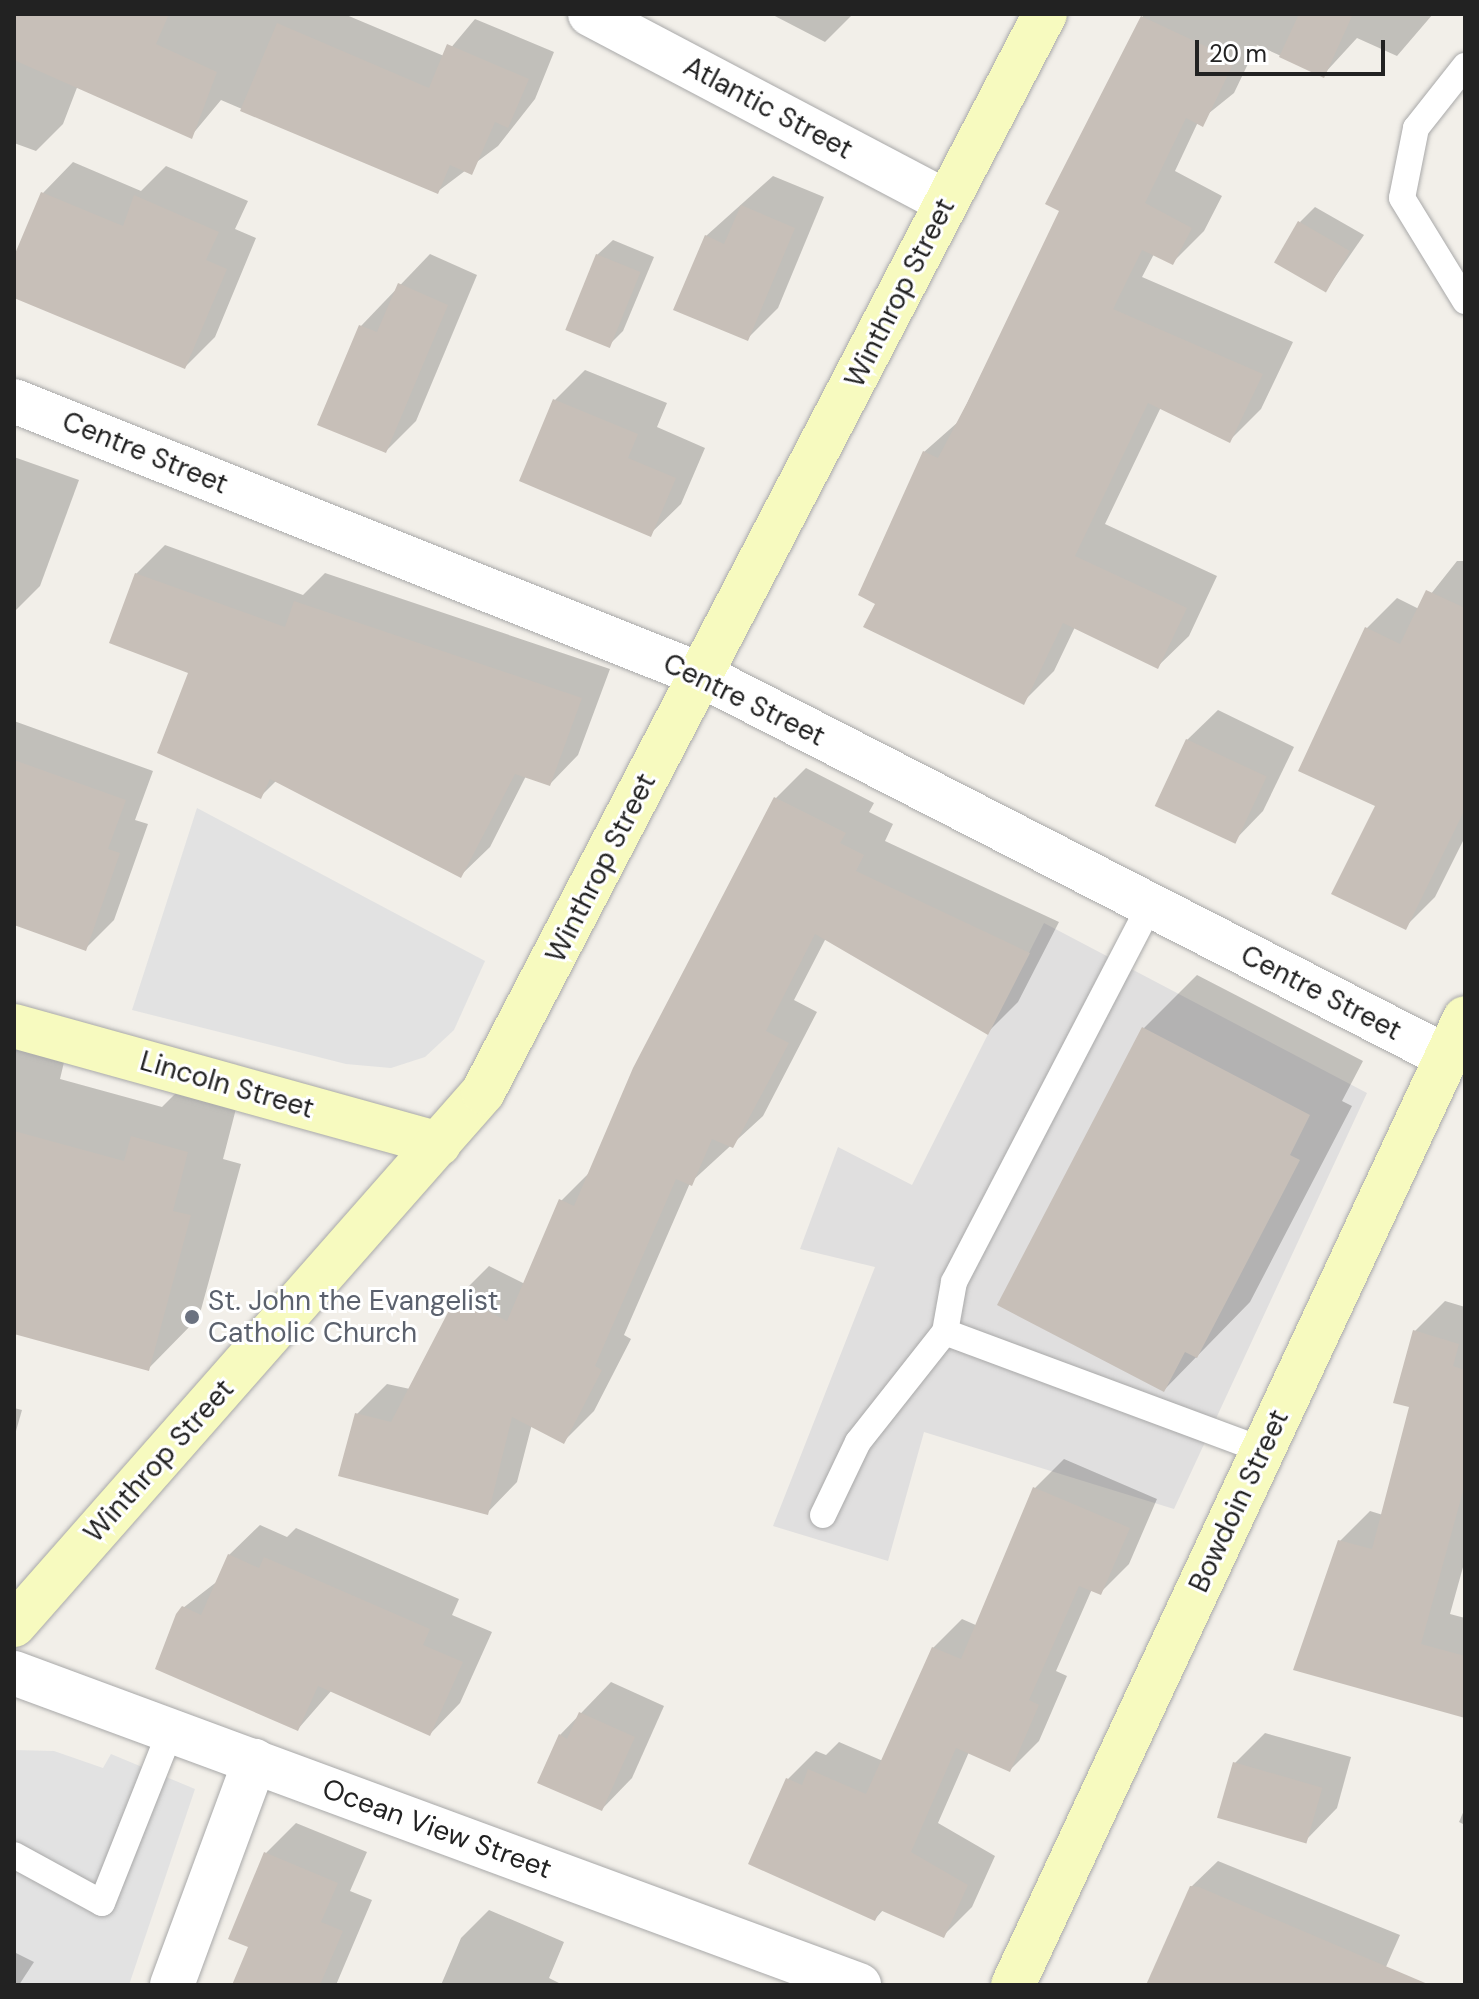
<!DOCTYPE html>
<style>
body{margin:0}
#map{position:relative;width:1479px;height:1999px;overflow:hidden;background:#f2efe9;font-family:"DM Sans",sans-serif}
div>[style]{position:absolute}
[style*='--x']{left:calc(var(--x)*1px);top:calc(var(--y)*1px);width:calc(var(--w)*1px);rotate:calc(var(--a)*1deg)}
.residential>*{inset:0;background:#e0dfdf}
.parking>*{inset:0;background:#e2e2e2}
.shadow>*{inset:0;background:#0003}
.building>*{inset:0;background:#c7bfb8;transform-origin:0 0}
.roads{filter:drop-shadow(0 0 2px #a9a9a9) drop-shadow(0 0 2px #a9a9a9)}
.lane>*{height:26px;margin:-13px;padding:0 13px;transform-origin:13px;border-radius:13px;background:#fff}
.street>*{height:44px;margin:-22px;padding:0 22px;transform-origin:22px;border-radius:22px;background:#fff}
.secondary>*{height:44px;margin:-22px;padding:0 22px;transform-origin:22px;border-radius:22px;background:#f7fabf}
.dots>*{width:22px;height:22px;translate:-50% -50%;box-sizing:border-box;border:4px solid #fff;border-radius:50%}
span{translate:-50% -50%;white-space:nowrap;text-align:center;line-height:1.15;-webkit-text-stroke:6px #fff;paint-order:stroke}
.street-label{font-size:28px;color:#222}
.worship-label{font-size:28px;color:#5b616d}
.left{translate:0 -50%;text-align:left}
.frame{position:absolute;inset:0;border:16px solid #222;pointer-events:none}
.scale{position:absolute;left:1195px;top:40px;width:190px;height:36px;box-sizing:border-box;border:4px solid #222;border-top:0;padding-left:10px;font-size:24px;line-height:28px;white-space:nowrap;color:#222;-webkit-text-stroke:6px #fff;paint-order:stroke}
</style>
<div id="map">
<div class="residential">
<div style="clip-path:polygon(1044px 923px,1367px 1093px,1174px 1509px,924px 1432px,888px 1561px,773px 1526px,875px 1267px,800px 1249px,838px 1147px,912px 1185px)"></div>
</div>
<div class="parking">
<div style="clip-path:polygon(197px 808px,485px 961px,454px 1030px,425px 1057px,391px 1068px,346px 1064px,132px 1010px)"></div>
<div style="clip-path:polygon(14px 1750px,54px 1751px,103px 1768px,111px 1754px,195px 1789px,129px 1985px,14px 1984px)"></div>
</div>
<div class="shadow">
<div style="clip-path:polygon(14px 14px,344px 14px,444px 56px,475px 19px,554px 52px,535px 99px,498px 146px,437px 192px,221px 100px,191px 136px,78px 85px,63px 124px,36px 151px,14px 143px)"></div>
<div style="clip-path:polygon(771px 14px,853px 14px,825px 42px)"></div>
<div style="clip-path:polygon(1144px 14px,1433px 14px,1397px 56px,1357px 38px,1323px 75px,1257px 45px,1234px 93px,1198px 122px,1175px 171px,1222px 196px,1204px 231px,1172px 263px,1154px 254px,1142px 277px,1293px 342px,1261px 409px,1230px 440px,1161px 407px,1105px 524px,1217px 576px,1189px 636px,1157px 667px,1075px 627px,1054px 671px,1023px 702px,878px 603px,924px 452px,958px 422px,1062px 210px,1081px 147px)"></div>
<div style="clip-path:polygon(73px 162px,141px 191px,166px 166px,248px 201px,235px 229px,256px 238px,215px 337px,185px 367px,14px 296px,14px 262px,43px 193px)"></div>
<div style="clip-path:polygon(773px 176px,824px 197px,778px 308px,747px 339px,706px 236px)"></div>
<div style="clip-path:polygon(1315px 207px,1364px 235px,1326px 290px,1300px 222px)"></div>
<div style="clip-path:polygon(613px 240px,654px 257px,623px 331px,608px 346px,597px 255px)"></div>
<div style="clip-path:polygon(430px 254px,477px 275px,416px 421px,386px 451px,361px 326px)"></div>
<div style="clip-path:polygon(585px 370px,667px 403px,657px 427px,705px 448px,681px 504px,650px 534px,555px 400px)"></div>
<div style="clip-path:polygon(14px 457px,79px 480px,40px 586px,14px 612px)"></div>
<div style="clip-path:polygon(165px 545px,303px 595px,325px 573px,610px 669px,578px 755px,550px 784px,526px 776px,490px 847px,461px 875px,277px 780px,261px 796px,136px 574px)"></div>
<div style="clip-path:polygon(1457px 561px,1465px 561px,1465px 837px,1435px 897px,1405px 927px,1377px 805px,1301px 770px,1367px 628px,1397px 598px,1419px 609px)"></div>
<div style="clip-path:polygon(1218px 710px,1294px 747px,1263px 811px,1233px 842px,1187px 740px)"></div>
<div style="clip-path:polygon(14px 721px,153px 771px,135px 820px,148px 824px,114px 920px,85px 949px,14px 857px)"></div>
<div style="clip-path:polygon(806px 768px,874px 803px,869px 812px,893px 824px,885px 841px,1059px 922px,1018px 1002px,988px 1032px,826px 938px,794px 1000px,817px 1012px,763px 1116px,690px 1183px,624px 1335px,631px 1339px,594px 1411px,564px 1441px,532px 1424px,517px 1482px,487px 1513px,357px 1414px,387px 1384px,410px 1389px,459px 1296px,489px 1266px,525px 1284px,561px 1201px,592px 1170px,776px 798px)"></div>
<div style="clip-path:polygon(1197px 975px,1363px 1061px,1342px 1101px,1352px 1106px,1250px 1302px,1164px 1390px,1144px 1028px)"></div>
<div style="clip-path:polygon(14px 1044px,65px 1058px,60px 1079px,162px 1107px,184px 1085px,238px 1101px,223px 1159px,241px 1164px,199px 1317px,148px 1369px,14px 1332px)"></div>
<div style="clip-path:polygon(1445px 1301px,1465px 1307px,1465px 1560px,1450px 1614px,1465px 1618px,1465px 1688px,1443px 1710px,1340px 1541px,1370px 1511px,1383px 1515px,1412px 1406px,1415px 1331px)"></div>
<div style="clip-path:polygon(14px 1408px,22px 1410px,14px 1438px)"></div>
<div style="clip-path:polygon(1064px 1459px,1157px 1499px,1129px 1564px,1100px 1593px,1092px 1589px,1056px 1671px,1067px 1676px,1039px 1741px,1010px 1770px,969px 1752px,938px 1823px,995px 1856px,972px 1907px,944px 1935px,884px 1909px,875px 1919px,787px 1780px,816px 1751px,826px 1755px,839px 1742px,883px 1761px,933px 1648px,962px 1619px,978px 1626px,1035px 1488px)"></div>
<div style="clip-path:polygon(260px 1525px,287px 1537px,296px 1528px,459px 1599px,452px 1615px,492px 1632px,460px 1703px,430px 1734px,332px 1690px,298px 1729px,183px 1608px,219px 1580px,229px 1555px)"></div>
<div style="clip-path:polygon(611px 1682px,664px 1706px,632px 1778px,602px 1809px,560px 1735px)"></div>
<div style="clip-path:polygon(1265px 1733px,1351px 1757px,1337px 1808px,1307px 1839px,1235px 1763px)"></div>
<div style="clip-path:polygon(1465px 1808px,1465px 1825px,1459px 1822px)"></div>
<div style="clip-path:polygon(296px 1823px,367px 1852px,350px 1891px,372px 1900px,336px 1985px,234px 1985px,250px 1946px,266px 1853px)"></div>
<div style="clip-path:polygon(1218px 1861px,1400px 1935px,1378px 1985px,1167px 1985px,1191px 1887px)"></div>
<div style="clip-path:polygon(489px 1910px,564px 1942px,549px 1978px,563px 1985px,441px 1985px,461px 1938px)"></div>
<div style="clip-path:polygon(14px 1952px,34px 1962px,19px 1985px,14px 1985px)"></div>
</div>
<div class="building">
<div style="clip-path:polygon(14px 14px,169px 14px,156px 44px,217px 72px,192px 139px,14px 60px)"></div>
<div style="clip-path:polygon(1299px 14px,1353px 14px,1324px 78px,1279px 57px)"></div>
<div style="clip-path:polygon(1141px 16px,1235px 60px,1203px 127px,1186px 118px,1145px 203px,1192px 228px,1173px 265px,1142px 250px,1113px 309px,1263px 374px,1230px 443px,1148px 403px,1075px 556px,1187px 608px,1158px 669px,1063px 623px,1024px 705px,863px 627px,875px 604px,858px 595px,923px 451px,938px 458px,967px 403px,1059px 211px,1045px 204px)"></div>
<div style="clip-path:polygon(277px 23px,429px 88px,447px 44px,529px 79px,508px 128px,495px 122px,472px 175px,450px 165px,438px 194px,240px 111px)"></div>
<div style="clip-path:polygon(41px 192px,123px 226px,134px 195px,219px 232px,206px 260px,227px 269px,185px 369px,14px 298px,14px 256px)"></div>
<div style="clip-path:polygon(741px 205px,795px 228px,748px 341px,673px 310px,705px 235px,724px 244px)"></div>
<div style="left:1298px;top:221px;width:60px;height:48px;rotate:30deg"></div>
<div style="left:596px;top:254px;width:48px;height:82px;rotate:22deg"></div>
<div style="clip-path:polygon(398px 283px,448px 305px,386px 453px,317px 425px,359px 325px,377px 332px)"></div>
<div style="clip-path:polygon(553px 399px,638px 434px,628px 458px,676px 478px,651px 537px,519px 481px)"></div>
<div style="clip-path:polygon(135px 573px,285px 627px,294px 601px,582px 698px,550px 786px,515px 774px,461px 878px,270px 779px,261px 799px,157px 753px,188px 673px,109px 643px)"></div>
<div style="clip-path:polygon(1426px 590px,1465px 608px,1465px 809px,1406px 930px,1331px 894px,1375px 806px,1298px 771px,1365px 627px,1400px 644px)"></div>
<div style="left:1186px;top:739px;width:89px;height:74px;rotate:25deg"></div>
<div style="clip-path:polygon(14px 760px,126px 800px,108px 849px,120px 853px,86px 951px,14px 925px)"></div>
<div style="clip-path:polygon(774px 797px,846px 833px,840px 843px,864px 855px,856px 871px,1030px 953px,988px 1035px,815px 934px,766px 1031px,789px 1043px,733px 1148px,712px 1139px,692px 1186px,676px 1179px,595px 1366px,602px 1370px,564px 1444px,512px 1417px,488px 1515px,338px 1476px,355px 1413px,391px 1422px,457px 1295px,507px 1321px,559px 1199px,574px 1206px,633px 1068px)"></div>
<div style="clip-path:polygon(1142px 1027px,1310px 1115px,1290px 1155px,1300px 1160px,1197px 1358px,1185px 1352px,1164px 1392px,997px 1305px)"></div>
<div style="clip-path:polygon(14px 1131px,124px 1161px,131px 1136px,188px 1152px,173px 1211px,191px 1215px,149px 1371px,14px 1334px)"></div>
<div style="clip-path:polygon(1413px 1330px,1459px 1344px,1453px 1366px,1465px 1370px,1465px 1484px,1421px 1644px,1465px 1656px,1465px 1718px,1293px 1670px,1338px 1540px,1372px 1549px,1409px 1407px,1393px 1403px)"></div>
<div style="clip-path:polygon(1033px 1487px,1130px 1528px,1101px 1595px,1079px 1586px,1029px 1700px,1039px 1705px,1010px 1772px,956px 1748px,911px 1852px,968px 1885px,944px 1938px,880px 1910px,875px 1921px,748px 1864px,786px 1778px,802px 1785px,808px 1769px,866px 1794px,932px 1647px,961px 1659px)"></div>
<div style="clip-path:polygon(228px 1554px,259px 1568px,264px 1557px,430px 1629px,423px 1645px,463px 1662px,430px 1736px,318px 1686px,298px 1731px,155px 1669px,176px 1614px,182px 1606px,201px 1615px)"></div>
<div style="clip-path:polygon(579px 1712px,635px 1737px,602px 1811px,537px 1783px,559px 1734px,567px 1739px)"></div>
<div style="left:1233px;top:1762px;width:93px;height:58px;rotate:16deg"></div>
<div style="clip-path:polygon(264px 1852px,338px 1883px,321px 1922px,343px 1931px,320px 1985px,232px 1985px,248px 1947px,228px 1939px)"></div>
<div style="clip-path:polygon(1190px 1886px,1199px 1887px,1430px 1985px,1146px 1985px)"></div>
</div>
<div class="roads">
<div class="lane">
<div style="--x:1465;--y:66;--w:79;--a:128.3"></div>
<div style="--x:1416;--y:128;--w:71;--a:101.3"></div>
<div style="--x:1402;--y:198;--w:121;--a:58.5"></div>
<div style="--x:945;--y:1332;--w:51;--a:-79.8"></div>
<div style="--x:954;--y:1282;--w:425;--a:-62.5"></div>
<div style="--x:823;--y:1515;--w:81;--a:-64.4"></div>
<div style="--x:858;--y:1442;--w:140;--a:-51.7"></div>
<div style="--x:945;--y:1332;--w:339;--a:20.4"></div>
<div style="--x:14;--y:1855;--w:100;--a:28.6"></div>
<div style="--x:102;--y:1903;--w:186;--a:-68.3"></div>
</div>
<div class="street">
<div style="--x:590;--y:14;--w:403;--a:27.8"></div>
<div style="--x:14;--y:401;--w:740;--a:21.74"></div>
<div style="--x:701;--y:675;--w:838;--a:27.12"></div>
<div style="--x:14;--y:1673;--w:901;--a:20.27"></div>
<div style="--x:172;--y:1985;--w:239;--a:-69.7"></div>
</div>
<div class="secondary">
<div style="--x:14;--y:1026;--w:441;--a:15.5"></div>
<div style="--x:14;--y:1625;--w:710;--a:-48.65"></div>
<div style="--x:483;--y:1092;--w:1216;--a:-62.47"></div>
<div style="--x:1013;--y:1985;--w:1067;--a:-64.95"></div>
</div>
</div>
<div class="dots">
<div style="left:192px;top:1317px;background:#6b7280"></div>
</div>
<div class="street-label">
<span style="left:768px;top:108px;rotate:28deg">Atlantic Street</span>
<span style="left:900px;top:293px;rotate:-63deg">Winthrop Street</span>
<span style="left:145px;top:453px;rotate:22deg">Centre Street</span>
<span style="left:744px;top:700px;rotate:26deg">Centre Street</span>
<span style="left:601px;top:868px;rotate:-63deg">Winthrop Street</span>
<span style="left:1321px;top:993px;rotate:27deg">Centre Street</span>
<span style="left:227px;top:1085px;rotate:16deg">Lincoln Street</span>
<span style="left:159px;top:1461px;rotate:-48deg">Winthrop Street</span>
<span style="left:1239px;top:1501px;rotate:-65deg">Bowdoin Street</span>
<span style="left:437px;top:1829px;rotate:20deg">Ocean View Street</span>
</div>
<div class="worship-label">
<span class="left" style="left:208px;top:1317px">St. John the Evangelist<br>Catholic Church</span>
</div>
<div class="frame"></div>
<div class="scale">20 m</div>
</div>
